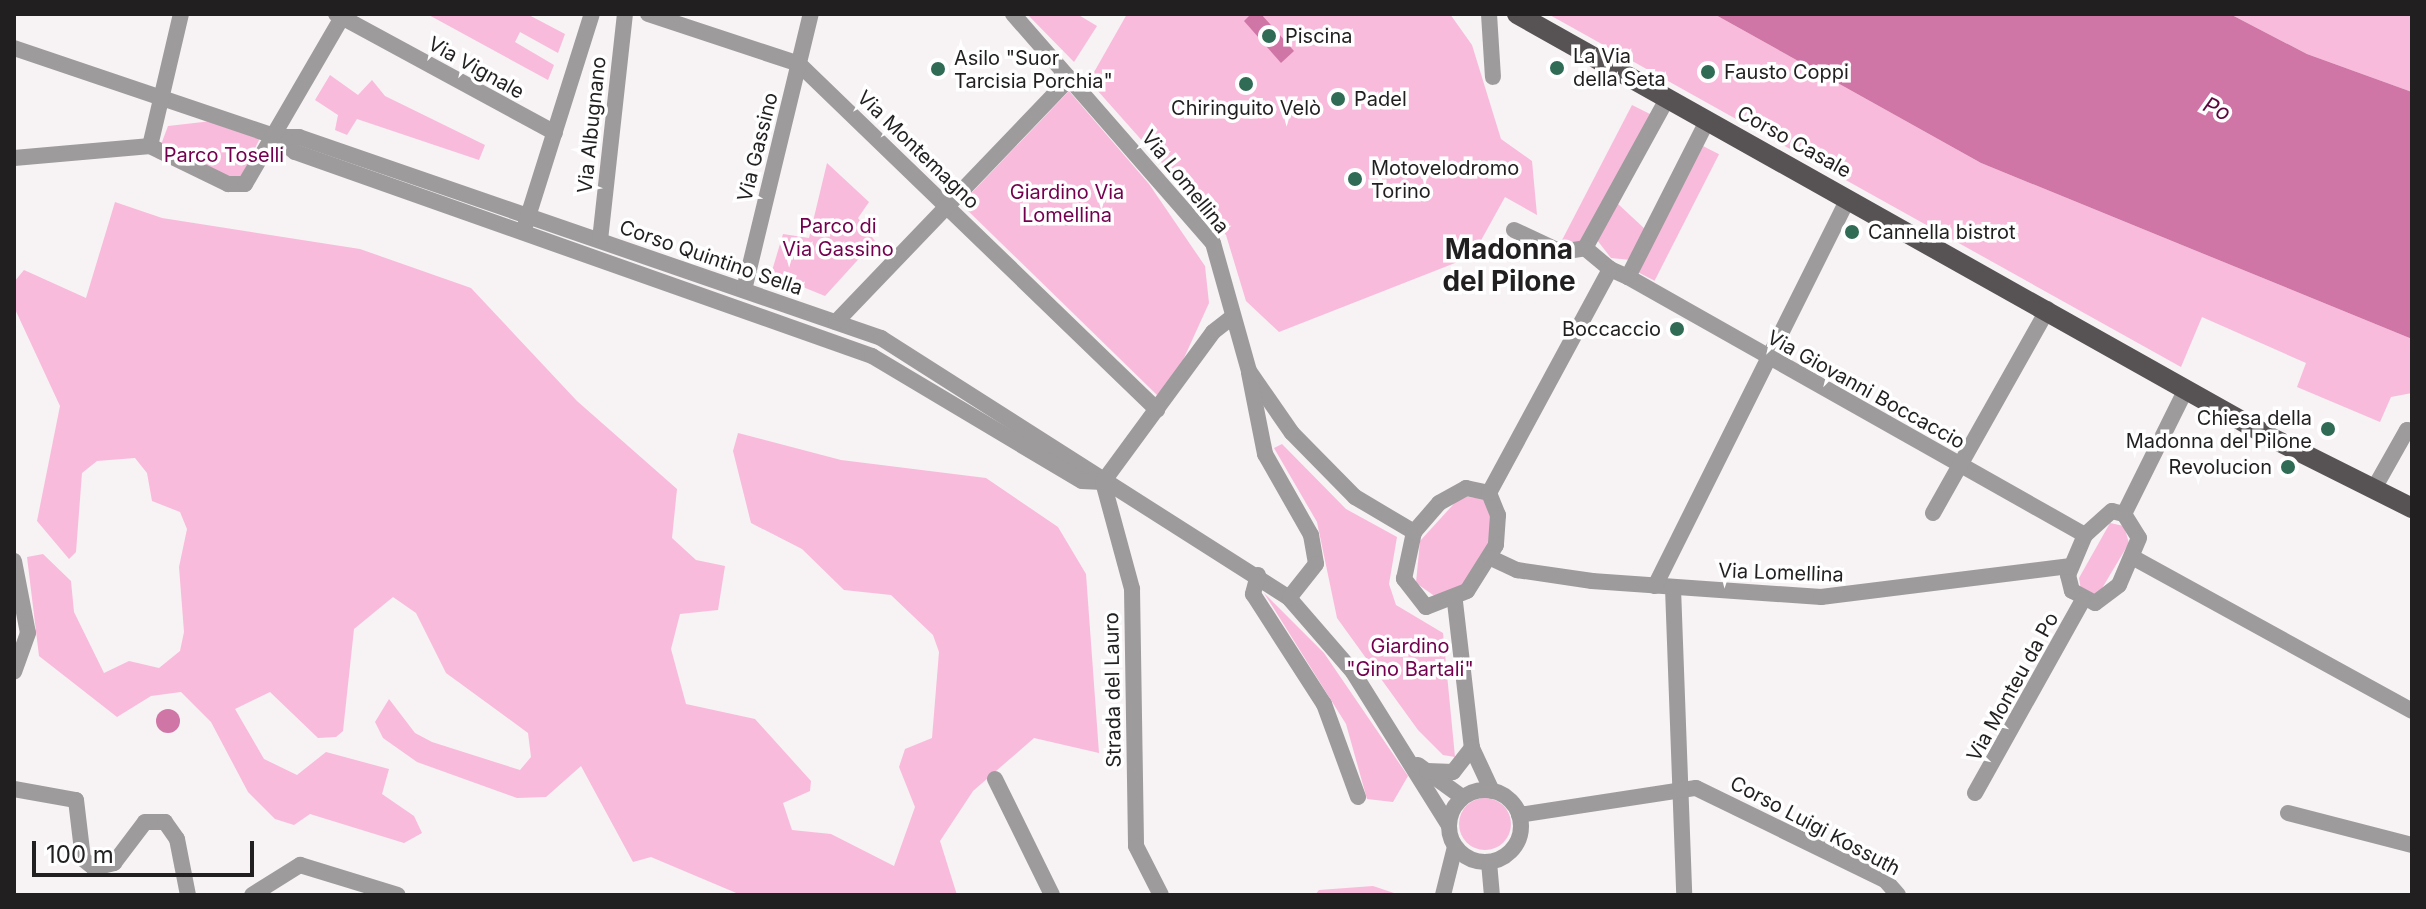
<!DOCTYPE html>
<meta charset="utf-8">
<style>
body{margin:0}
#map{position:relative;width:2426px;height:909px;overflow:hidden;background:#f7f2f4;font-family:Inter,sans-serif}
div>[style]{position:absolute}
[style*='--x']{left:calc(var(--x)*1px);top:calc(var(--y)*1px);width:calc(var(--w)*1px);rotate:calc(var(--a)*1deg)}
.green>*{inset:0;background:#f9bbdb;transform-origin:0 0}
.round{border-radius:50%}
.water>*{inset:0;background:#d076a7}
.minor>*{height:16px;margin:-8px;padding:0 8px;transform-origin:8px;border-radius:8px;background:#9d9b9c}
.minor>.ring{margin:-8px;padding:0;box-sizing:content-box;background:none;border:16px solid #9d9b9c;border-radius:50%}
.major>*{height:20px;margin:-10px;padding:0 10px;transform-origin:10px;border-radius:10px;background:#575355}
.dots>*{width:22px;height:22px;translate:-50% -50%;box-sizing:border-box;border:4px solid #fff;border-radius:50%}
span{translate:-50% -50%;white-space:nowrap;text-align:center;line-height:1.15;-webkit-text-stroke:7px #fff;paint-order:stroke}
.poi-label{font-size:20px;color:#211f20}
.left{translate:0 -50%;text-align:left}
.right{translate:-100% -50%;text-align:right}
.street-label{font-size:20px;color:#211f20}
.park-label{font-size:20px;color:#73004f}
.water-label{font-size:22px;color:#5c083f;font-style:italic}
.district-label{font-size:28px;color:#211f20;font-weight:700}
.frame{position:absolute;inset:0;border:16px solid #211f20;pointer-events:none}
.scale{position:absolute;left:32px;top:841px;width:222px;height:36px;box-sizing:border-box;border:4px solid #211f20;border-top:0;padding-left:10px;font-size:24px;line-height:28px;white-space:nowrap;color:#211f20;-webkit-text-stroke:6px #fff;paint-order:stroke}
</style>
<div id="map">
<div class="green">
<div style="clip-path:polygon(427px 14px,527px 14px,565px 34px,558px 53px,520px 32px,515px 42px,554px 65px,548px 80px)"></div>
<div style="clip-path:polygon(1027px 14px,1077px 14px,1097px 26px,1074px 62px)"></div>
<div style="clip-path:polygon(1127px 14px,1450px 14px,1472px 45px,1501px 139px,1532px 161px,1537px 215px,1505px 197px,1479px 244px,1455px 263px,1279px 332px,1246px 301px,1226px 235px,1089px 81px)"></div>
<div style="clip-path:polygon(1548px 14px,1714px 14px,1981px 163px,2412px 339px,2412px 393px,2391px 397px,2380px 422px,2297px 387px,2306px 363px,2202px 317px,2181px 367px)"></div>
<div style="clip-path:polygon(2230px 14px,2412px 14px,2412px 92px,2307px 54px)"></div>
<div style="clip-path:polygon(330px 75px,358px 95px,372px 80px,385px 96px,485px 145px,479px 160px,357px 119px,347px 135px,335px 130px,338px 115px,315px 100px)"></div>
<div style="clip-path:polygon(1069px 91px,1149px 184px,1205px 266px,1209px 303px,1179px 369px,1157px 395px,961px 204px)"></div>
<div style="clip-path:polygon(1632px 105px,1652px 115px,1584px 242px,1560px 244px)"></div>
<div style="clip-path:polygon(212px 121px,261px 136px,234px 191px,156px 158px,168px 126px)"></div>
<div style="left:1703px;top:146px;width:18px;height:142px;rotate:27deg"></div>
<div style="clip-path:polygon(827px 163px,869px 202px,858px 218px,875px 241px,825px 296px,771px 274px,783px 234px,809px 238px)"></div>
<div style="clip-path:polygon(115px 202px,162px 218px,360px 249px,471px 288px,577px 401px,677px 489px,672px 538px,696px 560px,725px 566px,718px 610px,680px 614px,671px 649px,686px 704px,755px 719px,811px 781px,810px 791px,783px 803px,792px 830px,831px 834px,894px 866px,915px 807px,899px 767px,905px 749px,932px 738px,939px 652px,933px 635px,891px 595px,844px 590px,802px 549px,751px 523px,733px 451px,738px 433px,841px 460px,986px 478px,1058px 527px,1086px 574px,1099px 753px,1034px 738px,973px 791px,940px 841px,957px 895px,741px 895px,651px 857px,633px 862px,581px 766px,546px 797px,517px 798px,417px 762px,383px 738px,375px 722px,389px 699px,415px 733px,432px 742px,520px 770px,531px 757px,528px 733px,446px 673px,416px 613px,393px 597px,354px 629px,343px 731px,336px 737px,318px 738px,270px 692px,235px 709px,264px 759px,297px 775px,326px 752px,389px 769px,382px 794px,414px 816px,422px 833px,404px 843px,310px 814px,294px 825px,275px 819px,248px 792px,211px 722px,181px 692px,151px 696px,117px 717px,39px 656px,27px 557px,43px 554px,71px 581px,74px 612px,104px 673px,129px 661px,159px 668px,180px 651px,184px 632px,179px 567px,187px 529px,180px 512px,152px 501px,147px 473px,135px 458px,97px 461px,82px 473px,76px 552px,69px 559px,37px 521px,60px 406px,14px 307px,14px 282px,24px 270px,86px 298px)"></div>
<div style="clip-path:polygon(1617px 203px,1646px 230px,1631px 260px,1611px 258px,1597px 240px)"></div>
<div style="clip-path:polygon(1282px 444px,1346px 509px,1397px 537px,1389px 584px,1396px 605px,1443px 633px,1455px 757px,1443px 755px,1418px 730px,1337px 618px,1317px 522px,1274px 448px)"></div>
<div style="clip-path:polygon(1461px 496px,1486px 499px,1493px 510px,1489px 543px,1466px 583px,1436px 597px,1416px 583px,1420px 541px)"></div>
<div style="clip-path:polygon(2110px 523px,2124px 526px,2129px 543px,2098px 595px,2081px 590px,2079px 578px)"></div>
<div style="clip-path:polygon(1264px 593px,1324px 653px,1408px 776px,1393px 802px,1367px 799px,1346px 724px)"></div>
<div class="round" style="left:1459px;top:798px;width:52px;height:52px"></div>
<div style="clip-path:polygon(1373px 886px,1400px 895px,1315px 895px,1319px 890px)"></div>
</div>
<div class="water">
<div style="clip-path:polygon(1251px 14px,1261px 14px,1294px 51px,1281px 63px,1244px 21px)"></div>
<div style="clip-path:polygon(1714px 14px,2230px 14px,2307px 54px,2412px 92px,2412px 339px,1981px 163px)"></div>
<div class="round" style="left:156px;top:709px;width:24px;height:24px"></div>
</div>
<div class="minor">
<div style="--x:336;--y:14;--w:249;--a:28.5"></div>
<div style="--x:648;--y:14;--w:159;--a:18.3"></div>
<div style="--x:799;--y:64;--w:498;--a:44"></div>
<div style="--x:1013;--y:14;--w:304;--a:48.9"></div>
<div style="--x:1213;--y:243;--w:133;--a:74.3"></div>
<div style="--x:1249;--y:371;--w:75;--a:55.3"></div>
<div style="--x:1292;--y:433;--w:90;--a:45.5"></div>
<div style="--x:1355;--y:497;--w:69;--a:30.7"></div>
<div style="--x:1489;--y:14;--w:63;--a:86.4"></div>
<div style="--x:14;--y:48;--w:278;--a:18.7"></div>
<div style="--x:277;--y:137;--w:22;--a:0"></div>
<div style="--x:299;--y:137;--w:616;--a:19.05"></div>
<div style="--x:881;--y:338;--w:484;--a:32.5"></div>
<div style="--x:1289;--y:598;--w:98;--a:49.1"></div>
<div style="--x:1353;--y:672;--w:179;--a:58"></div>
<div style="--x:1667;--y:99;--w:170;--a:118.8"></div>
<div style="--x:1585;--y:248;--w:33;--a:40"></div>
<div style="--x:1610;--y:269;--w:20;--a:24"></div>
<div style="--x:1628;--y:277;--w:175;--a:-63.1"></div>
<div style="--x:277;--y:137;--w:23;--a:40"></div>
<div style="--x:295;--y:152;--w:612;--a:19.47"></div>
<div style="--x:872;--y:356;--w:244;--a:30.8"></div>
<div style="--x:1082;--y:481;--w:21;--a:3"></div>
<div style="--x:150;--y:146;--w:87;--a:26"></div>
<div style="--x:228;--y:184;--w:17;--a:0"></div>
<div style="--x:245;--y:184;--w:197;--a:-59.8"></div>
<div style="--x:150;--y:146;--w:136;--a:-76.8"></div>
<div style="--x:14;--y:158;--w:137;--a:-5"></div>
<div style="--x:525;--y:226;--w:222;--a:-72.5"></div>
<div style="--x:1514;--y:230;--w:52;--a:25.1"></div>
<div style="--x:1561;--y:252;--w:24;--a:-9"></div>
<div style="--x:600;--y:240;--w:227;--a:-83.7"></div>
<div style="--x:1628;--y:277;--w:525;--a:29.45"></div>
<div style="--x:744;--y:290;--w:284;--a:-76.4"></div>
<div style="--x:836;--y:322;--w:338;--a:-46.2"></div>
<div style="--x:1249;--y:373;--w:83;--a:78.8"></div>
<div style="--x:1265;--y:454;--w:93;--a:60.4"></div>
<div style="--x:1311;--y:535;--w:29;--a:80"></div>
<div style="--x:1316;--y:564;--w:43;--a:128.5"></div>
<div style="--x:1103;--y:482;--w:111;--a:74.8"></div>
<div style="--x:1132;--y:589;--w:257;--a:89.1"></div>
<div style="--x:1136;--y:846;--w:55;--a:63"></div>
<div style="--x:1103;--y:482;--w:186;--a:-53.7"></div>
<div style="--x:1213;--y:332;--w:24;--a:-38"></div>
<div style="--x:2376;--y:485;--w:63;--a:-60.6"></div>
<div style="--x:2407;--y:430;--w:6;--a:31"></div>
<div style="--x:1466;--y:488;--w:24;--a:12"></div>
<div style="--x:1489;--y:493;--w:24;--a:68"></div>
<div style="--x:1498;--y:515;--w:30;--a:94"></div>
<div style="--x:1496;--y:545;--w:54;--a:122.2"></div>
<div style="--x:1467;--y:591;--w:44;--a:158.7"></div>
<div style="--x:1426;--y:607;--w:36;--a:-128"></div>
<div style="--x:1404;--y:579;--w:48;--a:-78"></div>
<div style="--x:1414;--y:532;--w:38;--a:-49"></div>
<div style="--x:1439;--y:503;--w:31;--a:-29"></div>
<div style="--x:1489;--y:493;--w:255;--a:-61.6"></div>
<div style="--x:2112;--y:511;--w:12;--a:14"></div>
<div style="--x:2124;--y:514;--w:28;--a:58"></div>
<div style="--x:2139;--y:538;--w:51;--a:113.1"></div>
<div style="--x:2119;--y:585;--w:30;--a:143"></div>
<div style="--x:2095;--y:603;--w:26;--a:-152"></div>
<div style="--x:2072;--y:591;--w:16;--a:-104"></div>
<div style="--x:2068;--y:575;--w:43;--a:-67"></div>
<div style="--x:2085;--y:535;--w:36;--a:-42"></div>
<div style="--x:1933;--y:513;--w:234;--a:-60.6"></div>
<div style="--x:2124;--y:514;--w:140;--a:-63.6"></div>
<div style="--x:1491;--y:558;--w:29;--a:25"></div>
<div style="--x:1517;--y:570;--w:76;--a:8.3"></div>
<div style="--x:1592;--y:581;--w:230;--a:4"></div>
<div style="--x:1821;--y:597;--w:252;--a:-7.1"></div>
<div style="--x:2134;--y:558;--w:317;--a:28.8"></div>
<div style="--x:14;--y:561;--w:73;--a:79"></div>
<div style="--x:28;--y:633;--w:41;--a:109.7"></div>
<div style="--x:1258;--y:575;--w:20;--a:105"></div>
<div style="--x:1253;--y:594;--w:131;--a:57.2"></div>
<div style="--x:1324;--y:704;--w:99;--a:69.9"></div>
<div style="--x:1655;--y:586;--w:432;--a:-63.5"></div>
<div style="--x:1673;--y:588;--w:307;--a:87.9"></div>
<div style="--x:1455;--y:602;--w:147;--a:83.4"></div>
<div style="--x:1472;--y:748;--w:47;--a:65.1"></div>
<div style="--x:1418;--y:765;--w:54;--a:36"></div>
<div style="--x:1427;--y:771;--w:26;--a:2"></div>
<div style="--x:1453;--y:772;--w:31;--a:-52"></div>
<div style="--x:995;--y:779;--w:129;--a:63.8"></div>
<div style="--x:14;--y:789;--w:63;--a:10.1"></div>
<div style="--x:76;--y:800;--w:59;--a:83.2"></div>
<div style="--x:83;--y:859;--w:14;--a:39"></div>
<div style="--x:94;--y:868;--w:21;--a:-14"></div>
<div style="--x:114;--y:863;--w:51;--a:-52.9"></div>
<div style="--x:145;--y:822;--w:20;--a:0"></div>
<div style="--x:165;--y:822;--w:21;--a:55"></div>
<div style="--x:177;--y:839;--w:57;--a:78.9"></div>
<div class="ring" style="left:1449px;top:790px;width:56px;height:56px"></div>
<div style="--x:1975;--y:793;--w:221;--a:-60.8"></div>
<div style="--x:2288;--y:813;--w:128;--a:14.5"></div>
<div style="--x:1519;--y:815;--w:179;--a:-8.7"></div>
<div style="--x:1696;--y:788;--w:210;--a:26"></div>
<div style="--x:1885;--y:880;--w:20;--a:49"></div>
<div style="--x:1489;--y:862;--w:33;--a:85"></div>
<div style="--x:252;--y:895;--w:57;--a:-32"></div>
<div style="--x:300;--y:865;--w:102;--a:17"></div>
<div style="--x:1443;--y:895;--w:49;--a:-76"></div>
</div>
<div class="major">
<div style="--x:1517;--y:14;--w:866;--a:29.32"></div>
<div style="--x:2272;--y:438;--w:157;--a:26.6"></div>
</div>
<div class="dots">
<div style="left:1269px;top:36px;background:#2f6b55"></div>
<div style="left:1557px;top:68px;background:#2f6b55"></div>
<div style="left:938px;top:69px;background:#2f6b55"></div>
<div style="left:1708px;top:72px;background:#2f6b55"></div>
<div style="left:1246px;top:84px;background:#2f6b55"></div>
<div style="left:1338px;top:99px;background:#2f6b55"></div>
<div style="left:1355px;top:179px;background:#2f6b55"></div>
<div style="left:1852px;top:232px;background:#2f6b55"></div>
<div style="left:1677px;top:329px;background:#2f6b55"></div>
<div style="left:2328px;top:429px;background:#2f6b55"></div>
<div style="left:2288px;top:467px;background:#2f6b55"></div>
</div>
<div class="poi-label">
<span class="left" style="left:1285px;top:36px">Piscina</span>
<span class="left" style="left:1573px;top:68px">La Via<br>della Seta</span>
<span class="left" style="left:954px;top:70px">Asilo "Suor<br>Tarcisia Porchia"</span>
<span class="left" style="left:1724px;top:72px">Fausto Coppi</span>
<span class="left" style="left:1354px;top:99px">Padel</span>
<span style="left:1246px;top:108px">Chiringuito Velò</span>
<span class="left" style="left:1371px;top:180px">Motovelodromo<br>Torino</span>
<span class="left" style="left:1868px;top:232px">Cannella bistrot</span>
<span class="right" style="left:1661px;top:329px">Boccaccio</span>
<span class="right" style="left:2312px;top:430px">Chiesa della<br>Madonna del Pilone</span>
<span class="right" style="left:2272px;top:467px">Revolucion</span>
</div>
<div class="street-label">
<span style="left:476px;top:68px;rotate:29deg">Via Vignale</span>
<span style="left:592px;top:125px;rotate:-84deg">Via Albugnano</span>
<span style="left:1794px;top:142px;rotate:29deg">Corso Casale</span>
<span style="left:758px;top:147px;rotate:-76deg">Via Gassino</span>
<span style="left:918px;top:150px;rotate:44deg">Via Montemagno</span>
<span style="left:1185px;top:182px;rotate:51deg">Via Lomellina</span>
<span style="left:711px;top:258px;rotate:19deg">Corso Quintino Sella</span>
<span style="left:1866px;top:390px;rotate:29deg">Via Giovanni Boccaccio</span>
<span style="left:1781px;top:573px;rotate:2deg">Via Lomellina</span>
<span style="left:2013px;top:687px;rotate:-61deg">Via Monteu da Po</span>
<span style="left:1113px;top:690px;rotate:-91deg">Strada del Lauro</span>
<span style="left:1815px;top:826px;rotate:28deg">Corso Luigi Kossuth</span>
</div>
<div class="park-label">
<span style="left:224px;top:155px">Parco Toselli</span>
<span style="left:1067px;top:204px">Giardino Via<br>Lomellina</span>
<span style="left:838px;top:238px">Parco di<br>Via Gassino</span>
<span style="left:1410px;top:658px">Giardino<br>"Gino Bartali"</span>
</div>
<div class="water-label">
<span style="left:2217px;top:109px;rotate:26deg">Po</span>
</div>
<div class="district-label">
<span style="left:1509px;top:265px">Madonna<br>del Pilone</span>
</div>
<div class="frame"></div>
<div class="scale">100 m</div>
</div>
